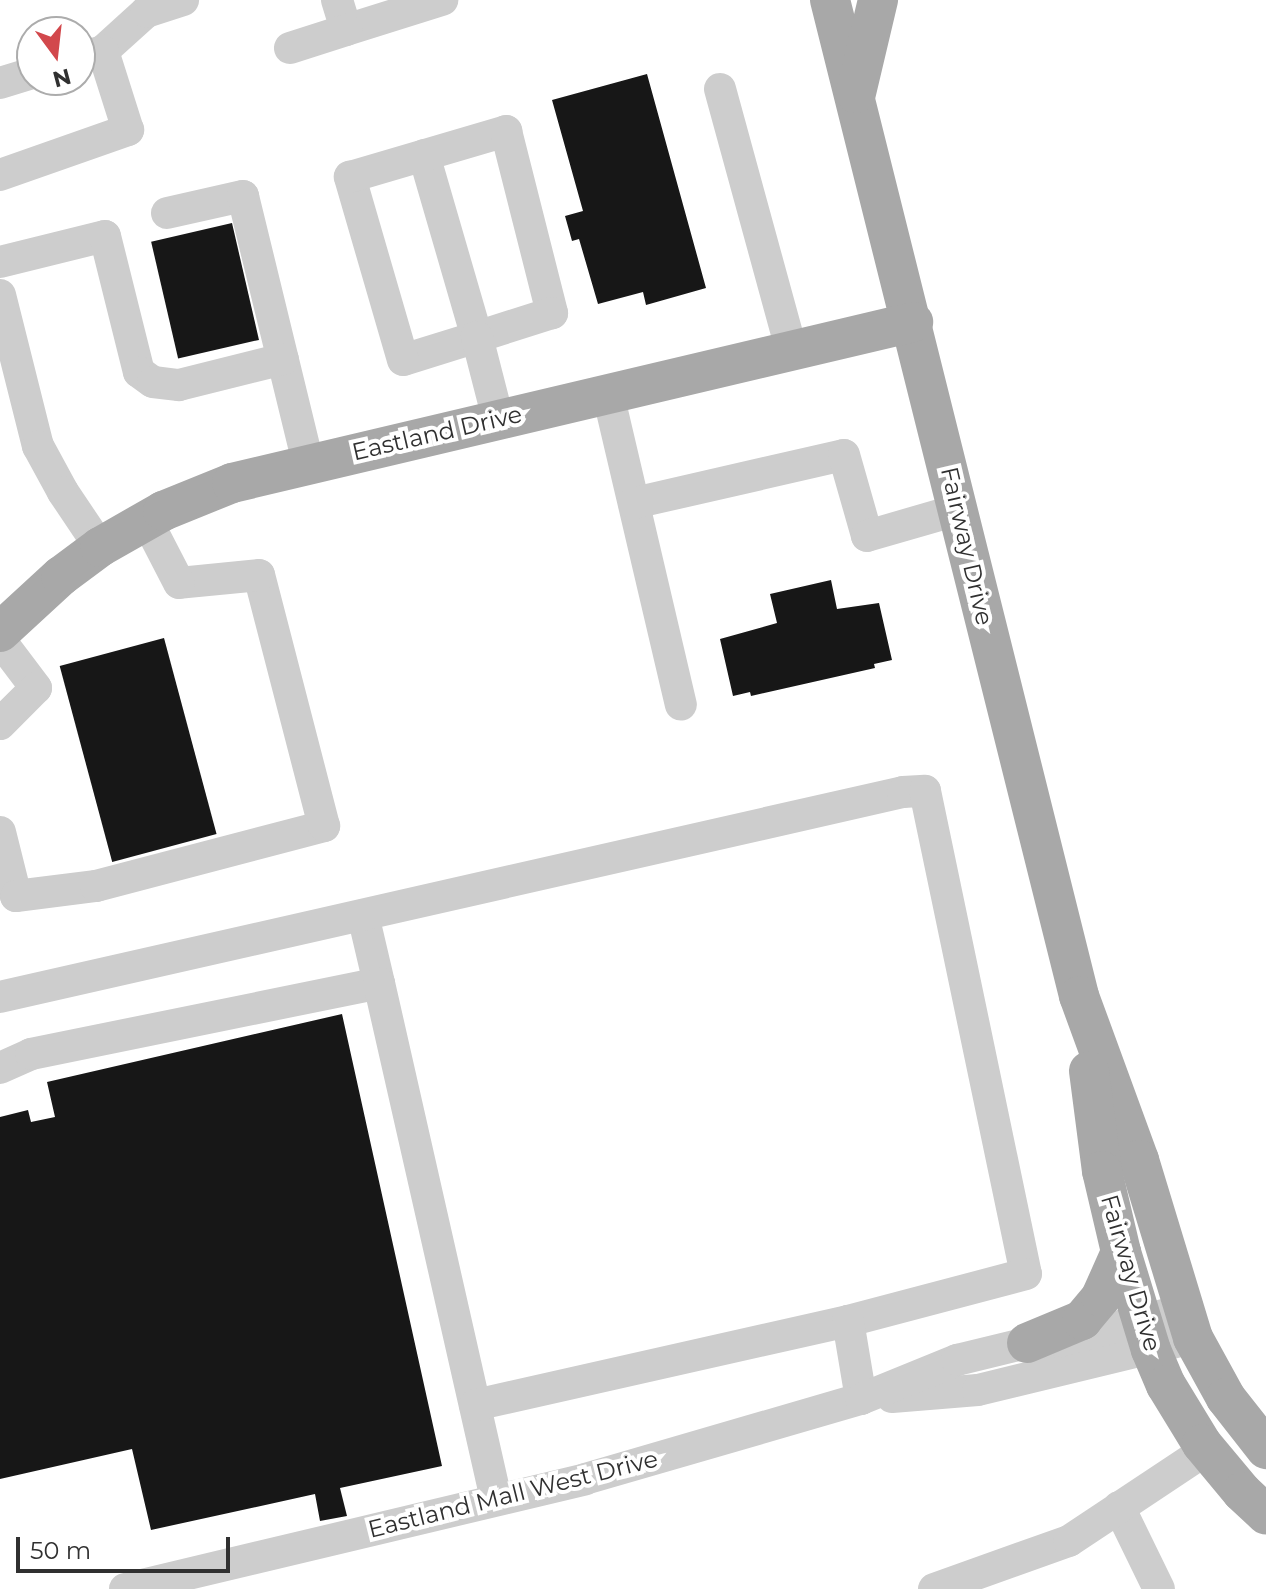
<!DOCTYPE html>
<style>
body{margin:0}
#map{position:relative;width:1266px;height:1589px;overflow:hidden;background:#fff;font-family:Montserrat,sans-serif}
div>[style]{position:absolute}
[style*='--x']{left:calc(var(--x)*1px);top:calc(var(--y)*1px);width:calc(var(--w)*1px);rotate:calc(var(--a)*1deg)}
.building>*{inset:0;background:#171717;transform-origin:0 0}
.minor>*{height:32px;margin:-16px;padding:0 16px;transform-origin:16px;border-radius:16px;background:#cdcdcd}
.major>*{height:40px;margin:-20px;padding:0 20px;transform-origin:20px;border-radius:20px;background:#a8a8a8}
span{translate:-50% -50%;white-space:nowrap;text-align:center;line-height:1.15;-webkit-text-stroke:8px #fff;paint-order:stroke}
.street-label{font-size:24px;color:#303030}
.north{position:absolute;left:16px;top:16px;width:80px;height:80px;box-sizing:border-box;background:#fff;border:2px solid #acacac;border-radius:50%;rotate:165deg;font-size:22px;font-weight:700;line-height:32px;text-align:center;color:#303030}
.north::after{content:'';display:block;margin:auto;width:28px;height:36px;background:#d2484c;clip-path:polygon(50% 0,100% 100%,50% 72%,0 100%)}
.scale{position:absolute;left:16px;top:1537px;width:214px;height:36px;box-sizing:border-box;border:4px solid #303030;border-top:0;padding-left:10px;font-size:24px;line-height:28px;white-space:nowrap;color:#303030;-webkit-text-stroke:6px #fff;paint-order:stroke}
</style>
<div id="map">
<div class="building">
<div style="clip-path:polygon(647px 74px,706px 288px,646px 305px,643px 292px,598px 304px,579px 239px,572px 241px,565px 216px,583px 211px,552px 100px)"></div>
<div style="left:232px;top:223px;width:120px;height:83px;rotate:77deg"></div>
<div style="clip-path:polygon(831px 580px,837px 609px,879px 603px,892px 660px,874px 664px,875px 668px,751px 696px,750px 692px,733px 696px,720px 639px,777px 623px,770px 594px)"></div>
<div style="left:164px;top:638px;width:203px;height:108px;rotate:75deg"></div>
<div style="clip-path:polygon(342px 1014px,442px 1466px,340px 1488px,347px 1516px,320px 1521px,315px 1494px,151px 1530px,132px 1449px,0 1479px,0 1117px,28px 1110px,31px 1122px,55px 1117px,47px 1082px)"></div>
</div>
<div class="minor">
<div style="--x:337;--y:0;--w:31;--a:73"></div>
<div style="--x:346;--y:30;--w:101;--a:-17.4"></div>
<div style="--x:290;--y:48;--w:59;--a:-17.8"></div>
<div style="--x:80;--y:58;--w:24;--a:-17"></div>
<div style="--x:103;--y:51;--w:58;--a:-42.2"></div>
<div style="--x:146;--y:12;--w:39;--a:-18"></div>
<div style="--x:0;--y:83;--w:34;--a:-17"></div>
<div style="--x:720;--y:89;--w:273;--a:74.7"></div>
<div style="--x:424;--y:155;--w:190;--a:73.8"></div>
<div style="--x:477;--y:337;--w:77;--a:162.7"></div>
<div style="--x:403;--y:360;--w:191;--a:-106.2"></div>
<div style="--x:350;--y:177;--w:163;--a:-16.4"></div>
<div style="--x:506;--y:131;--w:188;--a:75.8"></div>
<div style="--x:552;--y:313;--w:79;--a:162.3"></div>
<div style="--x:477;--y:337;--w:85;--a:75.6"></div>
<div style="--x:0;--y:175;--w:136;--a:-19.4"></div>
<div style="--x:128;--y:130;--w:83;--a:-107.6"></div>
<div style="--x:167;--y:213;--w:78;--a:-12.6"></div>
<div style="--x:243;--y:196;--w:275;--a:76.3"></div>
<div style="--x:0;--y:262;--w:108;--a:-13.9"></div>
<div style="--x:105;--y:236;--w:140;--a:76"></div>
<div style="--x:139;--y:372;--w:17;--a:36"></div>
<div style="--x:153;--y:382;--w:26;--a:7"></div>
<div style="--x:179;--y:385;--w:107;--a:-14"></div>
<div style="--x:0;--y:295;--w:156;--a:75.9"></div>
<div style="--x:38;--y:446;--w:52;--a:61.5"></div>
<div style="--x:63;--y:492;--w:66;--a:56.1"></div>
<div style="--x:608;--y:394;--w:319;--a:76.8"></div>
<div style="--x:634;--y:503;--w:215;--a:-12.9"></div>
<div style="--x:844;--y:455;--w:84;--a:74.1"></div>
<div style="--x:867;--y:536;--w:94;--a:-16.1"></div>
<div style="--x:0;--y:640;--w:60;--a:53.1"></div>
<div style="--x:36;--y:688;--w:51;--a:135"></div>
<div style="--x:0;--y:832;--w:66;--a:76"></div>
<div style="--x:16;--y:896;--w:81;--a:-7.1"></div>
<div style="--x:96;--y:886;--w:236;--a:-14.7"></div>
<div style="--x:324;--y:826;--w:259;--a:-104.5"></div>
<div style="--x:259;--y:575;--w:80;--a:174.3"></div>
<div style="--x:179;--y:583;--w:72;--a:-117.3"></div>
<div style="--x:363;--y:915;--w:70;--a:76.8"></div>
<div style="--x:0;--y:997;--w:926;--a:-12.79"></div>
<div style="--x:903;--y:792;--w:22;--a:-3"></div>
<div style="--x:925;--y:791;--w:493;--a:78.2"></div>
<div style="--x:1026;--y:1274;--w:184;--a:165.2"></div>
<div style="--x:0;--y:1068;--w:34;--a:-24"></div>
<div style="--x:31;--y:1054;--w:355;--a:-11.5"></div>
<div style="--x:379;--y:983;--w:529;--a:77.22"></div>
<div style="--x:892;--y:1397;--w:86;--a:-4.7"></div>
<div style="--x:978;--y:1390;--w:221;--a:-13.6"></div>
<div style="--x:475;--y:1405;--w:382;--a:-12.7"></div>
<div style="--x:848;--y:1321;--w:79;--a:80.5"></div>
<div style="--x:1119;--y:1507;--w:91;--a:64"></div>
<div style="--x:125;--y:1589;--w:473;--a:-13.4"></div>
<div style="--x:585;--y:1479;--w:287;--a:-16.2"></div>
<div style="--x:861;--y:1399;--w:104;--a:-22.1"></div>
<div style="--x:957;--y:1360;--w:72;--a:-13.7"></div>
<div style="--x:1027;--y:1343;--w:33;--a:-3"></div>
<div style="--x:1060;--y:1341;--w:127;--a:-14.1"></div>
<div style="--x:934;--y:1589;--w:143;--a:-19.6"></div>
<div style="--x:1069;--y:1541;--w:164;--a:-33.6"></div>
</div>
<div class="major">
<div style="--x:830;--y:0;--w:1027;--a:75.96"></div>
<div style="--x:1079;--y:996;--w:175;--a:69.9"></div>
<div style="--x:1139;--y:1160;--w:186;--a:73.1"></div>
<div style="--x:1193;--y:1338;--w:68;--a:61.2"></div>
<div style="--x:1226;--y:1398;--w:65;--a:51.9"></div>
<div style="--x:856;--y:93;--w:96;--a:-76.7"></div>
<div style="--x:0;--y:632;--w:83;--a:-42.6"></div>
<div style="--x:61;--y:576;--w:49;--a:-36.6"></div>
<div style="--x:100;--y:547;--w:73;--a:-29.7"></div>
<div style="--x:163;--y:511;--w:74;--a:-22.1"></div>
<div style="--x:232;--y:483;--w:700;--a:-13.3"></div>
<div style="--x:1089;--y:1071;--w:101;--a:82.6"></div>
<div style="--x:1102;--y:1171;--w:83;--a:76.8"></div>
<div style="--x:1121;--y:1252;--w:102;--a:73"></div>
<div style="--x:1151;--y:1350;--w:38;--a:67"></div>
<div style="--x:1166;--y:1385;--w:69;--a:58.6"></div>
<div style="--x:1202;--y:1444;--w:62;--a:50.2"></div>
<div style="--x:1242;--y:1492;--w:33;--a:43"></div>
<div style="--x:1027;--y:1343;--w:60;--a:-22.7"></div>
<div style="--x:1082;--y:1320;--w:30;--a:-50"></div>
<div style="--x:1101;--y:1297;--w:49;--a:-66"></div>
</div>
<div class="street-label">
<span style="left:437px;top:433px;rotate:-13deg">Eastland Drive</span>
<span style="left:967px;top:546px;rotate:77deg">Fairway Drive</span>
<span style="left:1131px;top:1273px;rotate:74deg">Fairway Drive</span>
<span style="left:513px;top:1494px;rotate:-14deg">Eastland Mall West Drive</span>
</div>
<div class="north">N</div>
<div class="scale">50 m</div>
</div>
